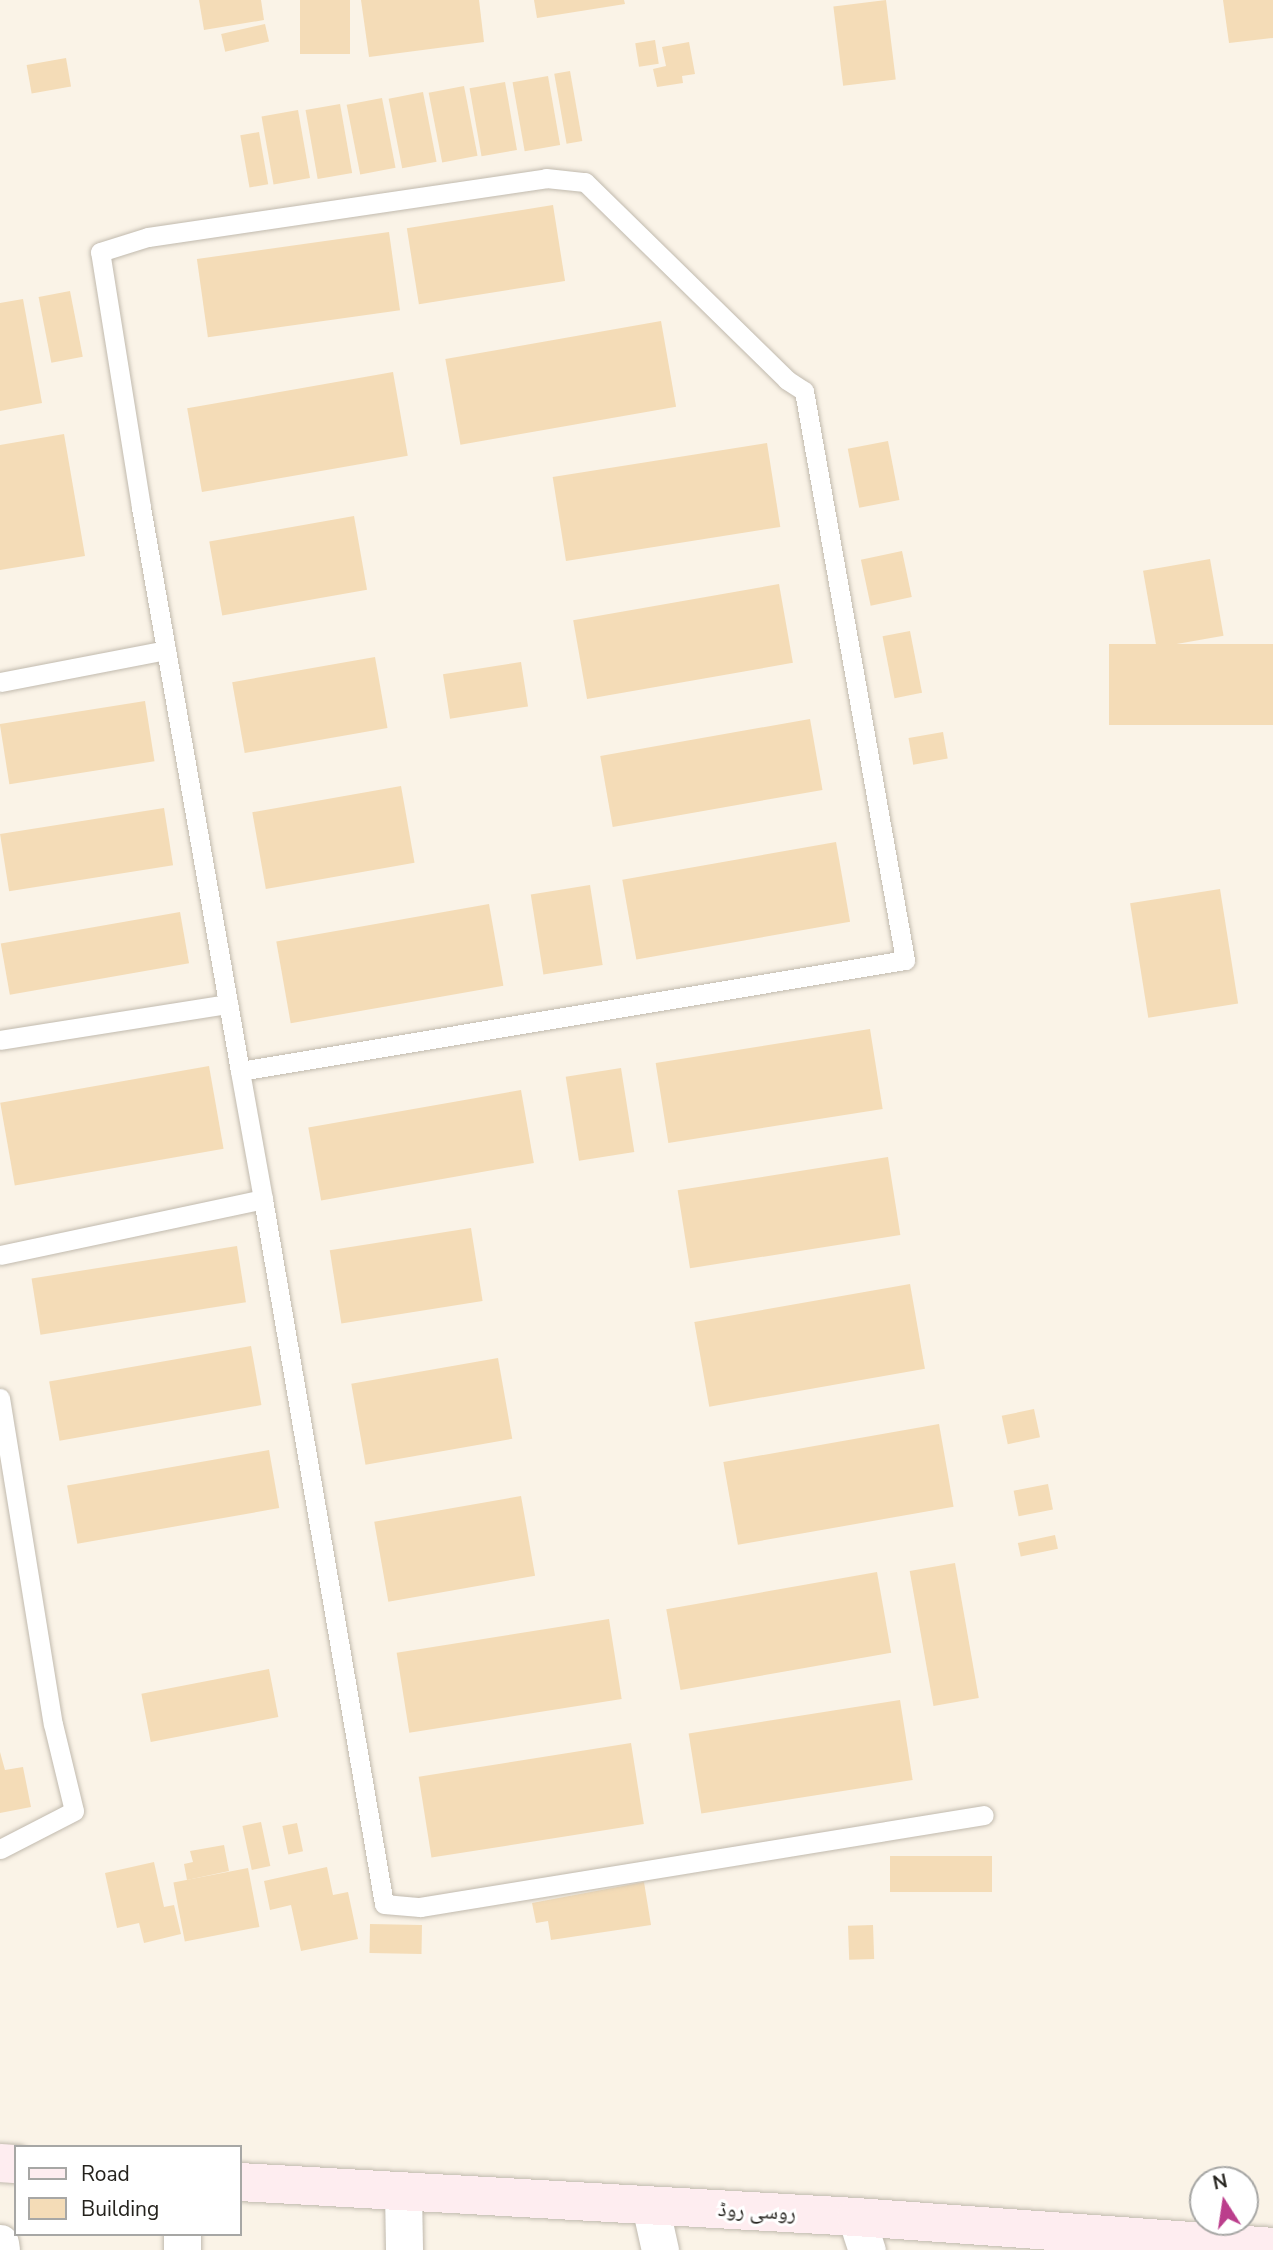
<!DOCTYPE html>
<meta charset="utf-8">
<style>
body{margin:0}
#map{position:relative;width:1273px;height:2250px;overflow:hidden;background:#faf3e7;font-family:"Nunito Sans","Noto Naskh Arabic",sans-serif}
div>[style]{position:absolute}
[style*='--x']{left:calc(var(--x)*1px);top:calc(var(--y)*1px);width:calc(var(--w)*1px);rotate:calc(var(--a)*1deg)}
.building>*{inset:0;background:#f4dcb7;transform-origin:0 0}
.roads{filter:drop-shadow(0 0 2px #c1baae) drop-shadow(0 0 2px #c1baae)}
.lane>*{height:19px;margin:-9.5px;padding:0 9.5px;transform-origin:9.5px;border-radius:9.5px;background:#fff}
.street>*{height:37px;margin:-18.5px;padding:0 18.5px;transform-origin:18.5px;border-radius:18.5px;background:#fff}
.secondary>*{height:38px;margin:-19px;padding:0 19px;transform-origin:19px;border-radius:19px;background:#feedf0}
span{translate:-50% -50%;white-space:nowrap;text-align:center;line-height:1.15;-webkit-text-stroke:6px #fff;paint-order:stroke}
.street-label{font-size:21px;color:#24221d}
.legend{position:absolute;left:14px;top:2145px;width:228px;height:91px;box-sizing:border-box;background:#fff;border:2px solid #a7a7a5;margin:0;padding:9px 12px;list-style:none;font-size:21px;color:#24221d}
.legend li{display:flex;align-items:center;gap:14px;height:35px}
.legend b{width:35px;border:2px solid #a7a7a5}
.north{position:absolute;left:1189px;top:2166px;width:70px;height:70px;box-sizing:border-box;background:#fff;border:2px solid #a7a7a5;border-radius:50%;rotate:348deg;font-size:19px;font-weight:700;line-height:28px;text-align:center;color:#24221d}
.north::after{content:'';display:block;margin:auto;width:24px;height:32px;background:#bb3e8c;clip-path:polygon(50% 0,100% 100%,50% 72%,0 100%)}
</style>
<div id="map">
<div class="building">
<div style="clip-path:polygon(199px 0,261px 0,264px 20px,204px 30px)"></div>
<div style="left:300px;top:0;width:50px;height:54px"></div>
<div style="clip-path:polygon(361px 0,479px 0,484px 42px,369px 57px)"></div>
<div style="clip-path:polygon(534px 0,624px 0,625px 4px,537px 18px)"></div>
<div style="left:886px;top:0;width:80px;height:53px;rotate:83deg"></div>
<div style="clip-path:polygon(1223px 0,1273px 0,1273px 38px,1229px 43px)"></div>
<div style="left:265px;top:24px;width:18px;height:45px;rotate:77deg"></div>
<div style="left:655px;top:40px;width:24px;height:20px;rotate:81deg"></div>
<div style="clip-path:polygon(689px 42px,695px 74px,682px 76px,683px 83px,657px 87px,653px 69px,666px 66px,662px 47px)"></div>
<div style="left:66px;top:58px;width:29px;height:40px;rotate:80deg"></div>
<div style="left:570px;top:71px;width:71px;height:16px;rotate:80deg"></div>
<div style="left:548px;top:76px;width:70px;height:36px;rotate:80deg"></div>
<div style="left:505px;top:82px;width:69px;height:36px;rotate:80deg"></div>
<div style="left:464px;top:86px;width:71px;height:36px;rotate:79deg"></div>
<div style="left:423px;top:92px;width:71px;height:35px;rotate:79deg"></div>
<div style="left:382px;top:98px;width:71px;height:36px;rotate:79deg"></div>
<div style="left:340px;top:104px;width:70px;height:35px;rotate:80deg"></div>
<div style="left:298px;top:110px;width:69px;height:37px;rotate:80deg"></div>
<div style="left:259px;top:132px;width:53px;height:19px;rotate:80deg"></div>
<div style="left:553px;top:205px;width:77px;height:148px;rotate:81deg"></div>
<div style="left:389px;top:232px;width:79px;height:194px;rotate:82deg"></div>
<div style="left:70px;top:291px;width:67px;height:32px;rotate:79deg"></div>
<div style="clip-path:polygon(23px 299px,42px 403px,0 411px,0 303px)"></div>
<div style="left:661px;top:321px;width:87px;height:219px;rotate:80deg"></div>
<div style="left:393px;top:372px;width:85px;height:209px;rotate:80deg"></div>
<div style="clip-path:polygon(64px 434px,85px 556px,0 570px,0 445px)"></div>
<div style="left:888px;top:441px;width:60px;height:41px;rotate:79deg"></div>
<div style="left:767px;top:443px;width:85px;height:217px;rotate:81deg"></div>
<div style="left:354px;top:516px;width:75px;height:147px;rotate:80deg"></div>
<div style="left:902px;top:551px;width:47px;height:42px;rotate:78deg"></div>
<div style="left:1210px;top:559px;width:78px;height:68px;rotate:80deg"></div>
<div style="left:779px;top:584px;width:80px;height:209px;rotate:80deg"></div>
<div style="left:910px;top:631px;width:63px;height:28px;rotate:79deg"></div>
<div style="left:1273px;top:644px;width:81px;height:164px;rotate:90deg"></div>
<div style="left:375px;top:657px;width:72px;height:145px;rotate:80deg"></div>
<div style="left:521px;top:662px;width:45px;height:79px;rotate:81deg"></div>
<div style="left:145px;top:701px;width:61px;height:147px;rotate:81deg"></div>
<div style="left:810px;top:719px;width:72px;height:213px;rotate:80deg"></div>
<div style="left:943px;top:732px;width:27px;height:35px;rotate:80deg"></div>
<div style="left:401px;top:786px;width:78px;height:151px;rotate:80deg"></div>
<div style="left:164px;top:808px;width:58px;height:166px;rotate:81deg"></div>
<div style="left:836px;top:842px;width:81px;height:217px;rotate:80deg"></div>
<div style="left:590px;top:885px;width:81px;height:60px;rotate:81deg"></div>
<div style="left:1220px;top:889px;width:116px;height:91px;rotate:81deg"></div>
<div style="left:489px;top:904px;width:83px;height:216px;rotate:80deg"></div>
<div style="left:180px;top:912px;width:52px;height:182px;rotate:80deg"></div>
<div style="left:870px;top:1029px;width:81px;height:217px;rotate:81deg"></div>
<div style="left:209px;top:1066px;width:84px;height:212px;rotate:80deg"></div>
<div style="left:621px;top:1068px;width:85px;height:56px;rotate:81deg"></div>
<div style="left:521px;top:1090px;width:74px;height:216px;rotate:80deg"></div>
<div style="left:888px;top:1157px;width:79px;height:213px;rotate:81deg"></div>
<div style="left:471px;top:1228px;width:74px;height:143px;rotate:81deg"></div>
<div style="left:237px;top:1246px;width:57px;height:208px;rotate:81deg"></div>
<div style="left:910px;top:1284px;width:86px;height:219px;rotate:80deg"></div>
<div style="left:251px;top:1346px;width:60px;height:205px;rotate:80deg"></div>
<div style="left:498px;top:1358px;width:82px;height:149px;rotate:80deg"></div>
<div style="left:1034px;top:1409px;width:29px;height:33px;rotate:78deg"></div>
<div style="left:939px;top:1424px;width:84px;height:219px;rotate:80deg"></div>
<div style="left:269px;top:1450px;width:59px;height:205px;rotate:80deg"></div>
<div style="left:1048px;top:1484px;width:26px;height:35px;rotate:79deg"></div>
<div style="left:521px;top:1496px;width:81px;height:149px;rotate:80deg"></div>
<div style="left:1055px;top:1535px;width:14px;height:38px;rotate:78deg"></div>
<div style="left:955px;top:1563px;width:137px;height:46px;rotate:80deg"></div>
<div style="left:877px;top:1572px;width:82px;height:214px;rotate:80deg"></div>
<div style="left:609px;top:1619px;width:81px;height:215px;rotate:81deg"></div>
<div style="left:269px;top:1669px;width:49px;height:130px;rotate:79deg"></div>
<div style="left:900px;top:1700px;width:81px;height:214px;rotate:81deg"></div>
<div style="left:631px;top:1743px;width:82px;height:215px;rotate:81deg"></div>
<div style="clip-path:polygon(0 1752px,5px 1770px,23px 1767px,31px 1807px,0 1813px)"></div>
<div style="left:261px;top:1822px;width:45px;height:19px;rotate:78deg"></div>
<div style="left:297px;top:1823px;width:29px;height:15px;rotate:78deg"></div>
<div style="clip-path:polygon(224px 1845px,229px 1871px,187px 1880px,184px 1864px,193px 1862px,190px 1851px)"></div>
<div style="left:992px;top:1856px;width:36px;height:102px;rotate:90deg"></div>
<div style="clip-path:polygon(154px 1862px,164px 1907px,174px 1905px,181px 1934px,144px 1943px,139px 1923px,117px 1928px,105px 1873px)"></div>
<div style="clip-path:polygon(327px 1867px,333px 1895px,348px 1892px,358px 1939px,301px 1951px,291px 1905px,270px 1910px,264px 1881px)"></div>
<div style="left:248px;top:1868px;width:60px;height:76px;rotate:79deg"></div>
<div style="clip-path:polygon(644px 1882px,651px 1925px,551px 1940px,548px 1921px,536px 1923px,532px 1903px)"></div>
<div style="left:370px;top:1924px;width:52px;height:29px;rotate:1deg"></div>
<div style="left:873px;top:1925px;width:34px;height:25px;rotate:88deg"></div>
</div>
<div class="roads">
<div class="lane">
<div style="--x:0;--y:682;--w:169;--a:-10.9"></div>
<div style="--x:0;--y:1040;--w:231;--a:-9"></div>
<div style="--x:263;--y:1199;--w:715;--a:80.26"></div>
<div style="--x:384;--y:1904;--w:36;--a:5"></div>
<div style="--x:420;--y:1907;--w:571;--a:-9.26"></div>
<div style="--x:0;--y:1255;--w:269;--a:-12"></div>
<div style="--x:263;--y:1199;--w:130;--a:-100.2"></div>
<div style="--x:240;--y:1071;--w:573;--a:-99.96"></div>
<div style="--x:141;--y:507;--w:258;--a:-99.1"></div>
<div style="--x:100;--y:252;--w:50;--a:-17.4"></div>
<div style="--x:148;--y:237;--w:402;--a:-8.4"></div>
<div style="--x:546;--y:178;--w:39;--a:6"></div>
<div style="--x:585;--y:182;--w:283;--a:44.4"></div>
<div style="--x:787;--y:380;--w:20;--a:33"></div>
<div style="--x:804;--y:391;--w:578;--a:79.93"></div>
<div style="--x:905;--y:960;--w:674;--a:170.52"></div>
<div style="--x:0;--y:1398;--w:330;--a:80.8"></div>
<div style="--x:53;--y:1724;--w:89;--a:76.4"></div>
<div style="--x:74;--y:1811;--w:83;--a:152.8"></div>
</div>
<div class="street">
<div style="--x:403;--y:2191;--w:59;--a:89"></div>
<div style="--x:650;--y:2205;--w:46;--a:77.5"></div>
<div style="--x:856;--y:2217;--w:35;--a:72"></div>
<div style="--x:182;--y:2234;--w:16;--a:90"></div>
<div style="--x:0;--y:2243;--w:7;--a:82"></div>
</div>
<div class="secondary">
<div style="--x:0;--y:2163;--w:16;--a:4"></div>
<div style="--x:240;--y:2182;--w:617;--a:3.25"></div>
<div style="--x:856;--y:2217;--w:418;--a:4.1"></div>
</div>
</div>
<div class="street-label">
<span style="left:757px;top:2211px;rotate:3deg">روسی روڈ</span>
</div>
<ul class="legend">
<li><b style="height:9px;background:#feedf0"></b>Road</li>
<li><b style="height:19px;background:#f4dcb7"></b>Building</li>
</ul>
<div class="north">N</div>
</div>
